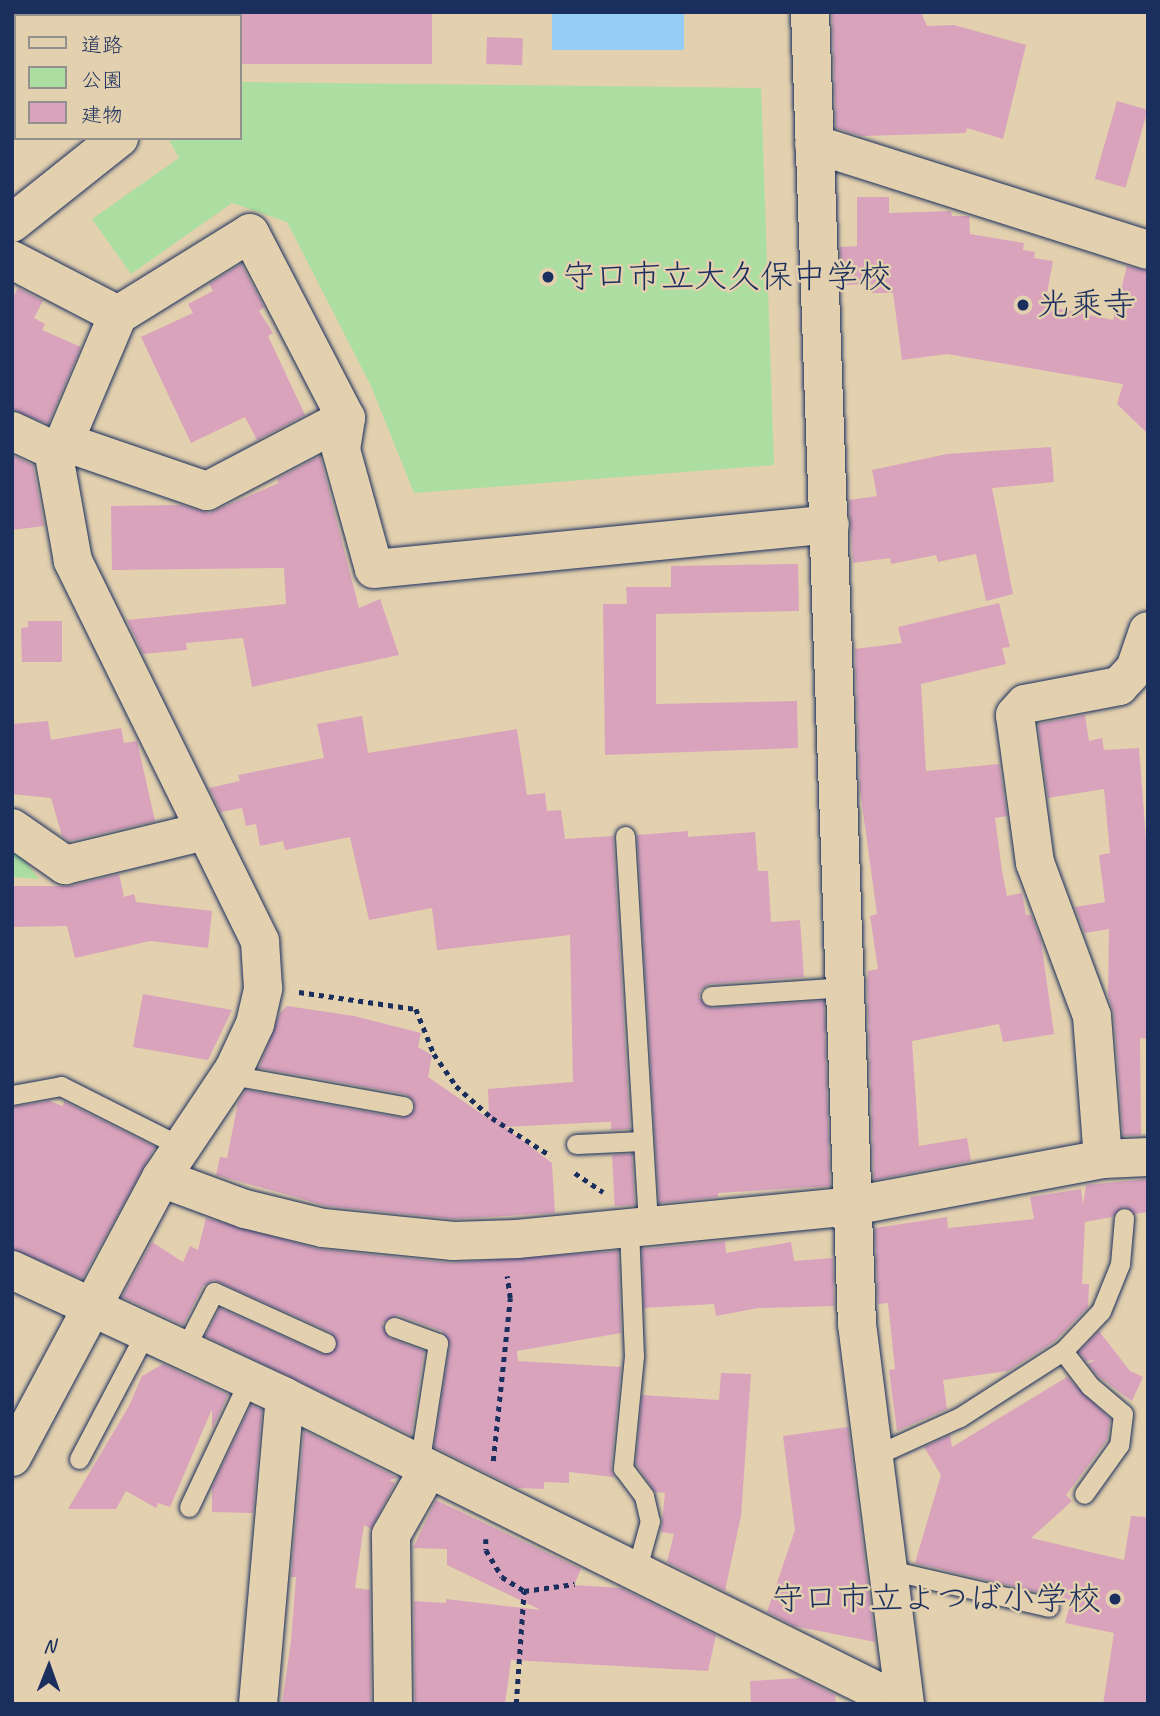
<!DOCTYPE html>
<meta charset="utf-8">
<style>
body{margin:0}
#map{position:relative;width:1160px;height:1716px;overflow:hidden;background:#e3d0ae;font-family:Caveat,"Klee One",sans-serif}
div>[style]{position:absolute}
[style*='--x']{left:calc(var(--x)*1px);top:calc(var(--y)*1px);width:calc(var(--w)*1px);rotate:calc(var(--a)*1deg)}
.green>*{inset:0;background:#abdea0}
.water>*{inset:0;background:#95cef4;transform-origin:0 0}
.building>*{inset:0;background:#d9a3bc;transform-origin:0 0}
.path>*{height:4.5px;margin-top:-2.25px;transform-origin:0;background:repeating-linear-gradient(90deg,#1b2f5e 0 5px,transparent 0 10px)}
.roads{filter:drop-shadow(0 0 2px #1b2f5e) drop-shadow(0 0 2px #1b2f5e)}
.lane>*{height:19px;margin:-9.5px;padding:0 9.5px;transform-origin:9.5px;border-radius:9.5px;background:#e3d0ae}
.street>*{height:38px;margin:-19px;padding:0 19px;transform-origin:19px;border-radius:19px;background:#e3d0ae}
.secondary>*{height:38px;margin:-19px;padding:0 19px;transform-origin:19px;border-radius:19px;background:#e3d0ae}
.dots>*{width:19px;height:19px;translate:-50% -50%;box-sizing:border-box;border:4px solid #e3d0ae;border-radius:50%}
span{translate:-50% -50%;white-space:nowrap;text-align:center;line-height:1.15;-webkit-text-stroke:5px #e3d0ae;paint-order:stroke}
.poi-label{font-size:33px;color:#1b2f5e}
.left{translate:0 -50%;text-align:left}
.right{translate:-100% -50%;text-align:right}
.frame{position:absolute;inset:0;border:14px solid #1b2f5e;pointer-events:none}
.legend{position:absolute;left:14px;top:14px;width:228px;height:126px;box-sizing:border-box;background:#e3d0ae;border:2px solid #93908e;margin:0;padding:9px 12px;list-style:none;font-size:21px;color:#1b2f5e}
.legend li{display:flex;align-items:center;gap:14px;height:35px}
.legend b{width:35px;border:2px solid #93908e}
.north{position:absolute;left:14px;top:1632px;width:70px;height:70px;-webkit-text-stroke:5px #e3d0ae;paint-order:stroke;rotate:1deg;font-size:19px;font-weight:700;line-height:28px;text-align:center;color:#1b2f5e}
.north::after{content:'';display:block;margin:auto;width:24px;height:32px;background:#1b2f5e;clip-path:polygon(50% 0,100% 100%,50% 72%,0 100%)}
</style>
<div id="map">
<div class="green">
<div style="clip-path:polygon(240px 82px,761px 88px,774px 465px,414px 493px,371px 386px,287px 222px,232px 203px,131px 274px,92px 219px,179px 158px,168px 138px,240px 138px)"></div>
<div style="clip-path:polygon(12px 848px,23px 858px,39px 879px,12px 877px)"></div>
</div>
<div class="water">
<div style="left:552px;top:12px;width:132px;height:38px"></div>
</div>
<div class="building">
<div style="left:240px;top:12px;width:192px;height:52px"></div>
<div style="clip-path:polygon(832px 12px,921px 12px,927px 26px,954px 25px,1026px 45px,1003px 139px,967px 128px,966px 133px,862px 136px,836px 128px)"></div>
<div style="left:487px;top:37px;width:36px;height:27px;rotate:2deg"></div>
<div style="left:1117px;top:101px;width:32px;height:81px;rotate:16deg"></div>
<div style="clip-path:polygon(857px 197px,889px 197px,889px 213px,951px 211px,952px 216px,969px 216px,970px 234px,1024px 243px,1023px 250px,1035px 252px,1034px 258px,1053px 261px,1047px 293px,1058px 295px,1056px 308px,1113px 320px,1127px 266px,1148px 271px,1148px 434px,1117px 404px,1123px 384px,947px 354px,902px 360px,893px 293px,872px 293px,871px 284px,842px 285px,840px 247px,857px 246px)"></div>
<div style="clip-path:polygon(241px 264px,264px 307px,259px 311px,273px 333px,268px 336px,305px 415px,257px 440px,245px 417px,191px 443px,141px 337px,193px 313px,188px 304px,213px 291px,209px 284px)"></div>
<div style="clip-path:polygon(18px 288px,43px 301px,34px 318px,45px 324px,42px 330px,81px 347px,48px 424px,12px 410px,12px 299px)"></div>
<div style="clip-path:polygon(1051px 447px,1054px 482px,992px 488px,1013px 594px,986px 601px,976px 554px,938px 562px,936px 555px,891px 564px,890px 558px,853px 563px,849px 500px,877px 496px,872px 470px,947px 454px)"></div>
<div style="clip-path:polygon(12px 455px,33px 465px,44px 526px,12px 530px)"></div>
<div style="clip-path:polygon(320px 456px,359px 608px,380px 599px,399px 655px,252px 687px,243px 638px,186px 643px,187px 650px,143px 654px,127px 620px,286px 604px,284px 568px,112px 570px,111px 506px,181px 505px,209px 513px,279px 483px,277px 479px)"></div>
<div style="clip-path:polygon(798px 564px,799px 611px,656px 614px,656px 704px,797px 701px,798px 748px,605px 755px,603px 604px,627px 604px,626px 587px,671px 587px,671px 566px)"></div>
<div style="clip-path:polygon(999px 603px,1010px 647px,1002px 648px,1006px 664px,921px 684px,926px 771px,999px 764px,1007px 816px,995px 818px,1002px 871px,1007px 896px,1022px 893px,1026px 915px,1031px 915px,1041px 941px,1054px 1034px,1003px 1042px,999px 1024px,912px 1041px,919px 1146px,967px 1138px,971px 1161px,874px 1180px,867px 985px,868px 971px,878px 969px,870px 916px,877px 914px,860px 790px,855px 649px,902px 643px,898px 627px)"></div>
<div style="clip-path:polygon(28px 621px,62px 621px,62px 662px,22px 662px,21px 628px,28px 627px)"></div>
<div style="clip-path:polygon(1085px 715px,1089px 741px,1102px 738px,1104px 750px,1139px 748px,1148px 865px,1148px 1039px,1140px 1038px,1141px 1135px,1123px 1136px,1114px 1014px,1108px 995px,1109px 929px,1085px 933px,1075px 907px,1105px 902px,1099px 855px,1110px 853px,1104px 789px,1048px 798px,1038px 724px)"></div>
<div style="clip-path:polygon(362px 716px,368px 753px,517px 729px,527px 795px,545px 793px,547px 811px,561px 810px,565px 839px,613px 836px,630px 1129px,611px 1130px,611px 1122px,604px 1122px,505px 1127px,552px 1163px,555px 1213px,454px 1219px,327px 1206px,216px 1175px,220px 1157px,227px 1158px,238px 1102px,246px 1090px,401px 1118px,415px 1109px,414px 1101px,405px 1094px,259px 1068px,280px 1013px,287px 1006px,354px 1016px,421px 1033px,418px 1047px,432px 1055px,428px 1077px,489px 1119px,488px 1089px,573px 1082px,570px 935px,437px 950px,432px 908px,369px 920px,350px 837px,285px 850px,283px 841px,260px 846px,256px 824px,246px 826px,242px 808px,221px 812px,209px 788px,240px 781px,238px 775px,324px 758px,317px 724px)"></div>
<div style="clip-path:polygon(48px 721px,51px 740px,121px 728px,124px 743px,137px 741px,155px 821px,69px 841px,62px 836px,51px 798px,12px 794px,12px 724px)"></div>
<div style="clip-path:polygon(688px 831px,688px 837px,755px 832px,758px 871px,768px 871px,771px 922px,800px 920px,804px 977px,710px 984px,700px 990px,699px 998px,712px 1008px,824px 1001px,830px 1186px,718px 1193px,718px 1197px,659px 1203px,637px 835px)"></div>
<div style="clip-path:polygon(119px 874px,124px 897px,134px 894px,136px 902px,212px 911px,208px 948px,150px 941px,75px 958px,67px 926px,12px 927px,12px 886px,70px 886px)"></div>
<div style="clip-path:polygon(143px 994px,232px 1010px,208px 1060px,133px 1047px)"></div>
<div style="clip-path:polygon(49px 1101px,63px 1106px,64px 1101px,155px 1147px,82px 1279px,12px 1249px,12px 1107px)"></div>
<div style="left:632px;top:1154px;width:51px;height:20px;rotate:87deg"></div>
<div style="clip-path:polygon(1148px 1179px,1148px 1212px,1135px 1214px,1124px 1206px,1112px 1217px,1085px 1222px,1082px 1284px,1089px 1284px,1088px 1307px,1055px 1341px,1008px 1371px,943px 1380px,947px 1409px,897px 1431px,889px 1370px,895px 1369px,888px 1303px,878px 1304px,875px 1228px,947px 1217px,948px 1228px,1034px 1219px,1030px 1197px,1081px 1189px,1083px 1205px,1086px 1185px)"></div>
<div style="clip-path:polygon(206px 1218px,318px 1249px,451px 1263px,618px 1251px,621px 1333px,517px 1351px,518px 1361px,621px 1367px,611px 1467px,614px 1477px,569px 1472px,569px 1483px,544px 1482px,544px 1489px,517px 1488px,434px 1447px,450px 1345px,442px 1331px,398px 1315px,382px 1323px,389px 1338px,424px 1351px,411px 1435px,205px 1336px,220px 1308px,322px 1354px,337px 1347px,331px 1332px,214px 1280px,203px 1286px,183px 1325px,122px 1297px,152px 1242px,183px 1262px,190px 1246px,198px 1250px)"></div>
<div style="clip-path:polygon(725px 1241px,726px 1253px,791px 1242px,794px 1261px,833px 1258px,834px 1306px,758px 1308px,716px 1316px,714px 1304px,644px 1308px,642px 1249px)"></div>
<div style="clip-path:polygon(1099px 1331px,1130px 1371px,1143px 1377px,1132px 1401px,1099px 1377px,1088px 1364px,1095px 1360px,1086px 1361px,1079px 1352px)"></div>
<div style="clip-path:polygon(163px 1364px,228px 1395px,212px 1429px,212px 1409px,170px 1507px,158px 1503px,156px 1508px,126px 1491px,116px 1509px,68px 1509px,129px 1406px,142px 1376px)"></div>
<div style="clip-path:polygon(721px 1373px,751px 1374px,741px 1516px,725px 1591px,667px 1562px,674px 1534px,661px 1532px,665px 1493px,655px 1492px,636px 1464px,642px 1395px,719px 1400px)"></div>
<div style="clip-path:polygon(1067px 1377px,1110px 1419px,1107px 1440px,1066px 1495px,1072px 1501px,1031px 1538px,1124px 1560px,1131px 1516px,1148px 1517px,1148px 1704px,1103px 1704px,1114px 1633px,1065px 1623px,1071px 1600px,915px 1563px,941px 1475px,924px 1447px,950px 1435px,952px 1447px)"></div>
<div style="clip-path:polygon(251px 1405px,262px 1410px,253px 1513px,212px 1512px,212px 1487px)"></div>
<div style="clip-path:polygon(848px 1427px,875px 1642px,794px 1626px,767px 1612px,795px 1530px,783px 1436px)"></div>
<div style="clip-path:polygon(304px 1431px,398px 1478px,389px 1480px,395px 1483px,371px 1529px,364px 1525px,355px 1588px,370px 1590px,371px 1704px,282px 1704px,291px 1641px,296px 1577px,291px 1577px)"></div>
<div style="clip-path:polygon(436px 1500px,581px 1569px,574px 1585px,621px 1588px,716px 1635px,708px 1671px,511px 1660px,505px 1704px,415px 1704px,414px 1601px,446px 1603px,446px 1599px,541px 1610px,447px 1565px,447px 1549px,413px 1548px)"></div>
<div style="clip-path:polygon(802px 1678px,835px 1695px,836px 1704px,751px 1704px,750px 1681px)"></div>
</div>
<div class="path">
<div style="--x:299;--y:992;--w:118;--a:8.3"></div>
<div style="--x:416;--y:1009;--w:48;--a:68.2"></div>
<div style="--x:434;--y:1054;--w:39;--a:55"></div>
<div style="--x:456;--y:1086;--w:48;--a:41.6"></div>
<div style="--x:492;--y:1118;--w:70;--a:32.8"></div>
<div style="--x:575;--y:1173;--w:34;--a:34"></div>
<div style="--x:493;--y:1461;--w:164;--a:-84"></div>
<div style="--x:510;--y:1298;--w:22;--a:-98"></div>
<div style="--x:486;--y:1539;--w:11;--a:90"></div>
<div style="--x:486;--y:1550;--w:31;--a:59"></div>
<div style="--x:502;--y:1577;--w:26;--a:32"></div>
<div style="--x:524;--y:1591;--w:51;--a:-7.8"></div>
<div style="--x:516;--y:1704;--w:113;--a:-86"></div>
</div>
<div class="roads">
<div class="lane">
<div style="--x:625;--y:836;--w:390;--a:86.6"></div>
<div style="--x:711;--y:996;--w:134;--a:-3.8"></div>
<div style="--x:231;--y:1075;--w:175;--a:10.2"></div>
<div style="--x:12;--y:1095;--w:50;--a:-10.4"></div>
<div style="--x:61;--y:1086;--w:136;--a:26.8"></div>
<div style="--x:576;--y:1144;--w:67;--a:-2.6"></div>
<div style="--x:629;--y:1227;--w:129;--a:87.8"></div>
<div style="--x:634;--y:1356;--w:113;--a:95.6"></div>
<div style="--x:623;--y:1468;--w:35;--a:53"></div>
<div style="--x:644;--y:1496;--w:26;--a:77"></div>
<div style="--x:650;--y:1521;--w:53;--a:105.4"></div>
<div style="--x:394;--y:1327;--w:47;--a:20"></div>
<div style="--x:438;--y:1343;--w:124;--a:98.8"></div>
<div style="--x:184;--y:1350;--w:65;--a:-62.7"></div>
<div style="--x:214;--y:1292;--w:123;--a:24.5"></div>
<div style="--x:1063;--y:1351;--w:44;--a:52.4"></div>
<div style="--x:1090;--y:1386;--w:43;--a:40.3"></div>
<div style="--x:1123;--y:1414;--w:31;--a:97"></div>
<div style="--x:1119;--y:1445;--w:60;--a:125.5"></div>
<div style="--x:874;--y:1456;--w:94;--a:-24.4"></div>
<div style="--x:960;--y:1417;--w:122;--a:-32.7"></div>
<div style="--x:1063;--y:1351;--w:55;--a:-46.5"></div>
<div style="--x:1101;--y:1311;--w:51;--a:-68"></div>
<div style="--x:1120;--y:1264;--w:46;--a:-85"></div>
<div style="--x:79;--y:1459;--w:144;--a:-62.2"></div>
<div style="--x:189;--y:1507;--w:140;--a:-64.7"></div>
<div style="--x:889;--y:1570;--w:164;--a:13"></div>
</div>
<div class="street">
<div style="--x:104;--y:16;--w:4;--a:-63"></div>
<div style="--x:814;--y:144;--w:350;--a:17.6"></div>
<div style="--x:12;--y:223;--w:137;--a:-38.5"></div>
<div style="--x:12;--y:260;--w:119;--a:27.4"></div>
<div style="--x:12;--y:431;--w:45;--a:24.9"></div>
<div style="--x:64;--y:442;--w:151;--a:18.9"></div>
<div style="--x:207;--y:491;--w:157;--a:-27.7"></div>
<div style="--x:12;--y:828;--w:65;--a:34.9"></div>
<div style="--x:65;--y:865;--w:145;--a:-13.6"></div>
<div style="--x:1103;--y:1159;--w:143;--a:-94.4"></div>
<div style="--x:1092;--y:1016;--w:163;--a:-110.4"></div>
<div style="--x:1035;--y:863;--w:149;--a:-97.7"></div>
<div style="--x:1015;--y:715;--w:15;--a:-48"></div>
<div style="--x:1025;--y:704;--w:96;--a:-10.8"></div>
<div style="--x:1119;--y:686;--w:23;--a:-47"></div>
<div style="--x:1135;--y:669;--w:40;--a:-71.1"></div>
<div style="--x:161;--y:1178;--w:90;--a:20.3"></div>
<div style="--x:245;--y:1209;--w:80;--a:13.7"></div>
<div style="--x:323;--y:1228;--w:131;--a:5.7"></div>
<div style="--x:453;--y:1241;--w:64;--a:-1.8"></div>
<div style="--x:517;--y:1239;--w:337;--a:-5.6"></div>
<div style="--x:852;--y:1206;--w:255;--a:-10.6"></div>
<div style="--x:1103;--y:1159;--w:45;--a:-2.5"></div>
<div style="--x:12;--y:1270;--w:301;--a:24.9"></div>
<div style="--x:285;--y:1397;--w:690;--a:26.42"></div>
<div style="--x:12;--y:1457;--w:316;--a:-61.9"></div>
<div style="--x:161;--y:1178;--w:131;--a:-56.2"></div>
<div style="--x:234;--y:1069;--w:50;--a:-65"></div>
<div style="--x:255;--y:1024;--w:37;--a:-77"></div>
<div style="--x:263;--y:988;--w:47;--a:-93.7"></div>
<div style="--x:260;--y:941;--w:424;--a:-116.2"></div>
<div style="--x:73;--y:561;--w:113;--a:-100.2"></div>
<div style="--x:53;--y:450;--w:14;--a:-36"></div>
<div style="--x:64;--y:442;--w:138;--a:-67"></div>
<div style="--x:118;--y:315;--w:155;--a:-31.8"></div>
<div style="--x:250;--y:233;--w:208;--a:62.6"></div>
<div style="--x:346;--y:418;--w:32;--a:99"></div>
<div style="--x:341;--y:450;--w:123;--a:74.5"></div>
<div style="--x:374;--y:569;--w:458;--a:-5.6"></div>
<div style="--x:258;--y:1704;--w:308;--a:-85"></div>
<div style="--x:393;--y:1704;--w:169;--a:-90.7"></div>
<div style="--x:391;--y:1535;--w:75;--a:-60.4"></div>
</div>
<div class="secondary">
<div style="--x:810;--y:12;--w:1313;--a:87.95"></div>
<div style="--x:857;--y:1324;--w:383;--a:82.8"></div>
</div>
</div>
<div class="dots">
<div style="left:548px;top:277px;background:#1b2f5e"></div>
<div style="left:1023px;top:305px;background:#1b2f5e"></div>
<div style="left:1115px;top:1599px;background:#1b2f5e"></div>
</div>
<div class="poi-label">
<span class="left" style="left:562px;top:277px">守口市立大久保中学校</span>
<span class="left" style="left:1037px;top:305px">光乘寺</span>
<span class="right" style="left:1101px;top:1599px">守口市立よつば小学校</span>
</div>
<div class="frame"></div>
<ul class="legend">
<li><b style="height:9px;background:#e3d0ae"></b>道路</li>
<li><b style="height:19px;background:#abdea0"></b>公園</li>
<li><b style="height:19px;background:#d9a3bc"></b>建物</li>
</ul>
<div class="north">N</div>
</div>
